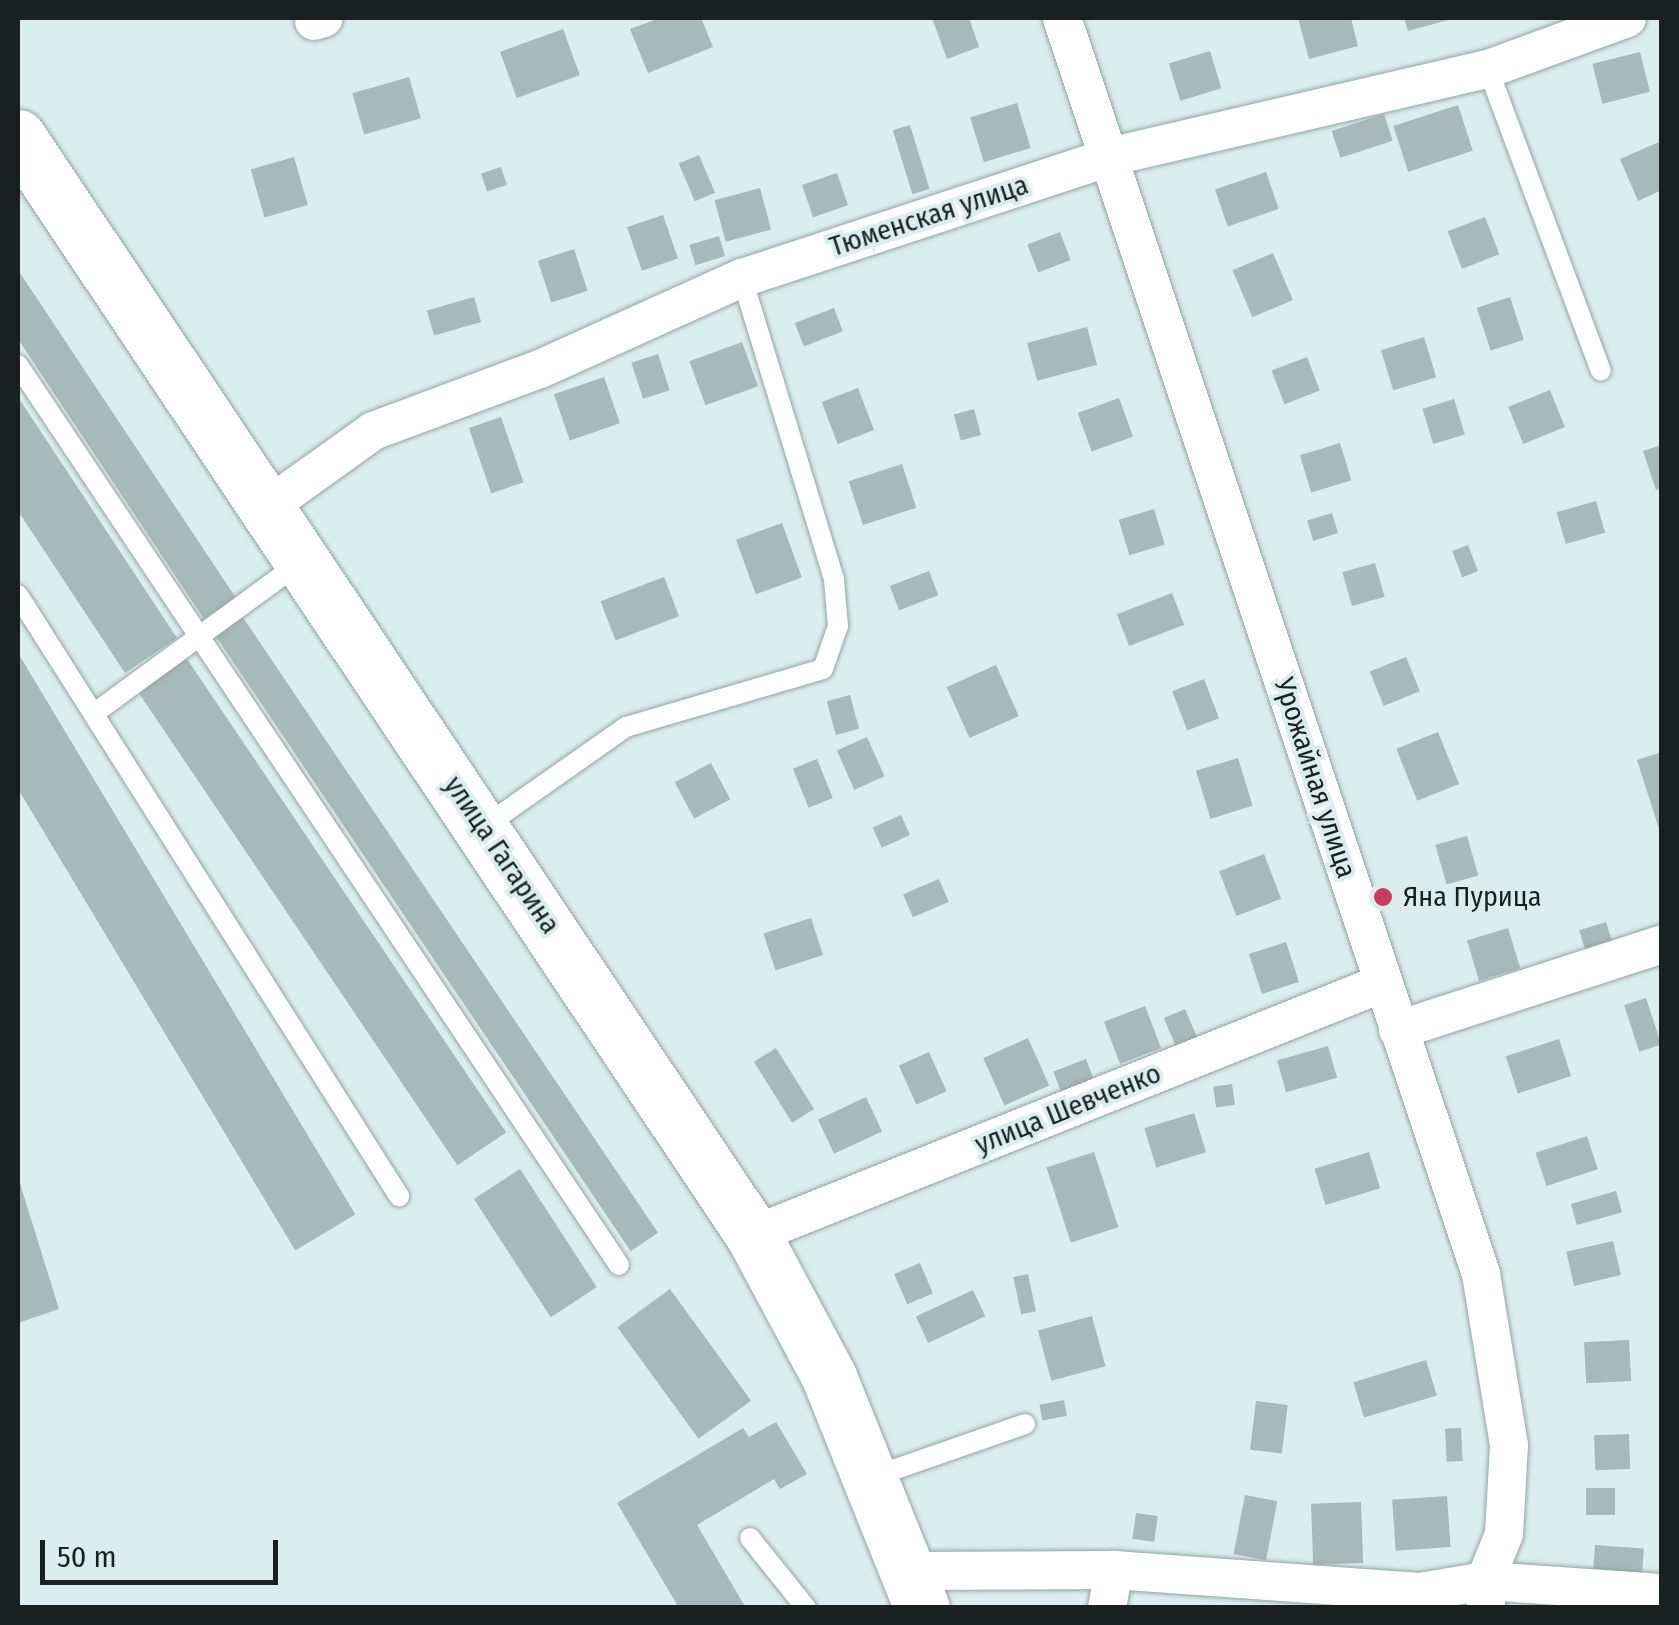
<!DOCTYPE html>
<meta charset="utf-8">
<style>
body{margin:0}
#map{position:relative;width:1679px;height:1625px;overflow:hidden;background:#dbeeee;font-family:"Fira Sans Condensed",sans-serif}
div>[style]{position:absolute}
[style*='--x']{left:calc(var(--x)*1px);top:calc(var(--y)*1px);width:calc(var(--w)*1px);rotate:calc(var(--a)*1deg)}
.building>*{inset:0;background:#a7b9b9;transform-origin:0 0}
.roads{filter:drop-shadow(0 0 2px #93a4a5) drop-shadow(0 0 2px #93a4a5)}
.service>*{height:20px;margin:-10px;padding:0 10px;transform-origin:10px;border-radius:10px;background:#fff}
.minor>*{height:38px;margin:-19px;padding:0 19px;transform-origin:19px;border-radius:19px;background:#fff}
.secondary>*{height:55px;margin:-27.5px;padding:0 27.5px;transform-origin:27.5px;border-radius:27.5px;background:#fff}
.dots>*{width:28px;height:28px;translate:-50% -50%;box-sizing:border-box;border:5px solid #dbeeee;border-radius:50%}
span{translate:-50% -50%;white-space:nowrap;text-align:center;line-height:1.15;-webkit-text-stroke:8px #dbeeee;paint-order:stroke}
.street-label{font-size:28px;color:#192020}
.poi-label{font-size:28px;color:#192020}
.left{translate:0 -50%;text-align:left}
.frame{position:absolute;inset:0;border:20px solid #192020;pointer-events:none}
.scale{position:absolute;left:40px;top:1540px;width:238px;height:45px;box-sizing:border-box;border:5px solid #192020;border-top:0;padding-left:12px;font-size:30px;line-height:35px;white-space:nowrap;color:#192020;-webkit-text-stroke:8px #dbeeee;paint-order:stroke}
</style>
<div id="map">
<div class="building">
<div style="clip-path:polygon(660px 18px,701px 18px,713px 47px,648px 73px,630px 29px)"></div>
<div style="clip-path:polygon(932px 18px,969px 18px,979px 47px,947px 59px)"></div>
<div style="clip-path:polygon(1298px 18px,1351px 18px,1358px 46px,1309px 59px)"></div>
<div style="clip-path:polygon(1404px 18px,1452px 18px,1452px 19px,1408px 31px)"></div>
<div style="left:563px;top:29px;width:49px;height:67px;rotate:70deg"></div>
<div style="left:1210px;top:51px;width:39px;height:43px;rotate:73deg"></div>
<div style="left:1640px;top:52px;width:41px;height:49px;rotate:76deg"></div>
<div style="left:409px;top:77px;width:43px;height:59px;rotate:74deg"></div>
<div style="left:1017px;top:103px;width:47px;height:49px;rotate:73deg"></div>
<div style="left:1458px;top:105px;width:48px;height:68px;rotate:72deg"></div>
<div style="left:1384px;top:114px;width:28px;height:55px;rotate:72deg"></div>
<div style="left:910px;top:125px;width:67px;height:18px;rotate:73deg"></div>
<div style="clip-path:polygon(1659px 142px,1662px 190px,1638px 201px,1620px 159px)"></div>
<div style="left:699px;top:155px;width:41px;height:22px;rotate:67deg"></div>
<div style="left:294px;top:157px;width:50px;height:45px;rotate:74deg"></div>
<div style="left:501px;top:167px;width:19px;height:21px;rotate:72deg"></div>
<div style="left:1266px;top:172px;width:39px;height:54px;rotate:71deg"></div>
<div style="left:837px;top:173px;width:34px;height:37px;rotate:71deg"></div>
<div style="left:760px;top:188px;width:43px;height:47px;rotate:75deg"></div>
<div style="left:663px;top:215px;width:46px;height:38px;rotate:71deg"></div>
<div style="left:1485px;top:217px;width:40px;height:40px;rotate:69deg"></div>
<div style="left:1060px;top:232px;width:30px;height:35px;rotate:69deg"></div>
<div style="left:719px;top:236px;width:21px;height:31px;rotate:73deg"></div>
<div style="left:574px;top:249px;width:44px;height:38px;rotate:72deg"></div>
<div style="left:1273px;top:253px;width:51px;height:44px;rotate:67deg"></div>
<div style="clip-path:polygon(18px 270px,236px 598px,204px 619px,18px 339px)"></div>
<div style="left:474px;top:297px;width:26px;height:49px;rotate:74deg"></div>
<div style="left:1510px;top:297px;width:45px;height:35px;rotate:72deg"></div>
<div style="left:834px;top:308px;width:25px;height:42px;rotate:69deg"></div>
<div style="left:1087px;top:327px;width:39px;height:62px;rotate:75deg"></div>
<div style="left:1424px;top:337px;width:42px;height:45px;rotate:73deg"></div>
<div style="left:742px;top:342px;width:47px;height:56px;rotate:70deg"></div>
<div style="left:658px;top:354px;width:38px;height:28px;rotate:72deg"></div>
<div style="left:1307px;top:357px;width:36px;height:38px;rotate:69deg"></div>
<div style="left:604px;top:377px;width:49px;height:53px;rotate:71deg"></div>
<div style="left:858px;top:388px;width:45px;height:39px;rotate:69deg"></div>
<div style="left:1550px;top:390px;width:40px;height:45px;rotate:68deg"></div>
<div style="clip-path:polygon(18px 397px,177px 638px,125px 673px,18px 511px)"></div>
<div style="left:1119px;top:398px;width:41px;height:44px;rotate:70deg"></div>
<div style="left:1454px;top:399px;width:37px;height:33px;rotate:73deg"></div>
<div style="left:974px;top:409px;width:27px;height:21px;rotate:75deg"></div>
<div style="left:501px;top:417px;width:69px;height:34px;rotate:71deg"></div>
<div style="left:1340px;top:443px;width:39px;height:42px;rotate:73deg"></div>
<div style="clip-path:polygon(1662px 445px,1662px 488px,1656px 490px,1643px 451px)"></div>
<div style="left:902px;top:464px;width:46px;height:56px;rotate:72deg"></div>
<div style="left:1596px;top:501px;width:33px;height:41px;rotate:74deg"></div>
<div style="left:1154px;top:509px;width:37px;height:37px;rotate:73deg"></div>
<div style="left:1332px;top:513px;width:21px;height:26px;rotate:73deg"></div>
<div style="left:782px;top:523px;width:58px;height:49px;rotate:70deg"></div>
<div style="left:1468px;top:545px;width:28px;height:17px;rotate:69deg"></div>
<div style="left:1375px;top:563px;width:35px;height:34px;rotate:74deg"></div>
<div style="left:929px;top:571px;width:26px;height:42px;rotate:69deg"></div>
<div style="left:664px;top:577px;width:42px;height:68px;rotate:69deg"></div>
<div style="left:1172px;top:593px;width:34px;height:59px;rotate:69deg"></div>
<div style="left:242px;top:616px;width:744px;height:33px;rotate:56deg"></div>
<div style="left:18px;top:653px;width:655px;height:70px;rotate:59deg"></div>
<div style="left:1406px;top:657px;width:37px;height:39px;rotate:68deg"></div>
<div style="left:187px;top:659px;width:571px;height:59px;rotate:56deg"></div>
<div style="left:996px;top:665px;width:56px;height:54px;rotate:66deg"></div>
<div style="left:1204px;top:679px;width:42px;height:34px;rotate:69deg"></div>
<div style="left:850px;top:695px;width:35px;height:24px;rotate:75deg"></div>
<div style="left:1438px;top:732px;width:56px;height:45px;rotate:68deg"></div>
<div style="left:867px;top:737px;width:43px;height:33px;rotate:66deg"></div>
<div style="clip-path:polygon(1662px 752px,1662px 835px,1661px 835px,1637px 760px)"></div>
<div style="left:1238px;top:758px;width:50px;height:44px;rotate:73deg"></div>
<div style="left:817px;top:759px;width:42px;height:26px;rotate:68deg"></div>
<div style="left:711px;top:763px;width:41px;height:41px;rotate:62deg"></div>
<div style="left:901px;top:815px;width:22px;height:31px;rotate:66deg"></div>
<div style="left:1467px;top:836px;width:41px;height:33px;rotate:74deg"></div>
<div style="left:1264px;top:854px;width:48px;height:48px;rotate:69deg"></div>
<div style="left:939px;top:879px;width:25px;height:39px;rotate:67deg"></div>
<div style="left:811px;top:918px;width:39px;height:50px;rotate:72deg"></div>
<div style="left:1606px;top:922px;width:38px;height:28px;rotate:73deg"></div>
<div style="left:1508px;top:928px;width:42px;height:43px;rotate:73deg"></div>
<div style="left:1286px;top:942px;width:42px;height:39px;rotate:72deg"></div>
<div style="left:1646px;top:998px;width:49px;height:23px;rotate:72deg"></div>
<div style="left:1145px;top:1006px;width:45px;height:44px;rotate:69deg"></div>
<div style="left:1185px;top:1009px;width:40px;height:23px;rotate:67deg"></div>
<div style="left:1028px;top:1038px;width:52px;height:49px;rotate:66deg"></div>
<div style="left:1559px;top:1039px;width:39px;height:56px;rotate:72deg"></div>
<div style="left:1328px;top:1046px;width:33px;height:53px;rotate:74deg"></div>
<div style="left:776px;top:1048px;width:72px;height:26px;rotate:58deg"></div>
<div style="left:929px;top:1052px;width:43px;height:33px;rotate:66deg"></div>
<div style="left:1086px;top:1059px;width:31px;height:35px;rotate:69deg"></div>
<div style="left:1232px;top:1084px;width:21px;height:19px;rotate:82deg"></div>
<div style="left:866px;top:1097px;width:38px;height:53px;rotate:65deg"></div>
<div style="left:1194px;top:1113px;width:41px;height:52px;rotate:73deg"></div>
<div style="left:1587px;top:1136px;width:35px;height:54px;rotate:72deg"></div>
<div style="left:1094px;top:1152px;width:79px;height:50px;rotate:72deg"></div>
<div style="left:1369px;top:1152px;width:38px;height:57px;rotate:73deg"></div>
<div style="left:520px;top:1169px;width:141px;height:55px;rotate:57deg"></div>
<div style="clip-path:polygon(18px 1177px,59px 1309px,18px 1323px)"></div>
<div style="left:1616px;top:1191px;width:22px;height:47px;rotate:74deg"></div>
<div style="left:1613px;top:1241px;width:35px;height:48px;rotate:77deg"></div>
<div style="left:920px;top:1263px;width:33px;height:28px;rotate:67deg"></div>
<div style="left:1028px;top:1274px;width:38px;height:15px;rotate:78deg"></div>
<div style="left:670px;top:1289px;width:138px;height:65px;rotate:54deg"></div>
<div style="left:973px;top:1290px;width:29px;height:63px;rotate:65deg"></div>
<div style="left:1092px;top:1316px;width:52px;height:56px;rotate:75deg"></div>
<div style="left:1629px;top:1340px;width:41px;height:45px;rotate:87deg"></div>
<div style="left:1426px;top:1360px;width:37px;height:76px;rotate:73deg"></div>
<div style="left:1064px;top:1400px;width:16px;height:25px;rotate:79deg"></div>
<div style="left:1256px;top:1401px;width:32px;height:49px;rotate:7deg"></div>
<div style="clip-path:polygon(776px 1422px,807px 1474px,780px 1489px,774px 1479px,697px 1525px,746px 1608px,679px 1608px,617px 1503px,743px 1428px,749px 1437px)"></div>
<div style="left:1461px;top:1428px;width:33px;height:16px;rotate:87deg"></div>
<div style="left:1629px;top:1434px;width:35px;height:35px;rotate:88deg"></div>
<div style="left:1586px;top:1488px;width:29px;height:27px"></div>
<div style="left:1245px;top:1495px;width:33px;height:60px;rotate:11deg"></div>
<div style="left:1447px;top:1496px;width:51px;height:55px;rotate:86deg"></div>
<div style="left:1361px;top:1502px;width:61px;height:50px;rotate:88deg"></div>
<div style="left:1136px;top:1513px;width:22px;height:26px;rotate:8deg"></div>
<div style="left:1595px;top:1545px;width:49px;height:27px;rotate:4deg"></div>
</div>
<div class="roads">
<div class="service">
<div style="--x:1488;--y:69;--w:322;--a:69.5"></div>
<div style="--x:18;--y:365;--w:1082;--a:56.27"></div>
<div style="--x:18;--y:595;--w:712;--a:57.63"></div>
<div style="--x:96;--y:712;--w:254;--a:-36.2"></div>
<div style="--x:485;--y:826;--w:172;--a:-35.1"></div>
<div style="--x:626;--y:727;--w:205;--a:-16.4"></div>
<div style="--x:823;--y:669;--w:46;--a:-70.8"></div>
<div style="--x:838;--y:626;--w:47;--a:-94.9"></div>
<div style="--x:834;--y:579;--w:315;--a:-107"></div>
<div style="--x:873;--y:1477;--w:161;--a:-19.2"></div>
<div style="--x:750;--y:1538;--w:90;--a:51.3"></div>
</div>
<div class="minor">
<div style="--x:1062;--y:18;--w:1324;--a:71.55"></div>
<div style="--x:1481;--y:1274;--w:173;--a:80.7"></div>
<div style="--x:1509;--y:1445;--w:89;--a:93.2"></div>
<div style="--x:1504;--y:1534;--w:51;--a:112"></div>
<div style="--x:1485;--y:1581;--w:27;--a:88"></div>
<div style="--x:314;--y:21;--w:10;--a:-17"></div>
<div style="--x:267;--y:507;--w:130;--a:-35.6"></div>
<div style="--x:373;--y:431;--w:178;--a:-20.4"></div>
<div style="--x:540;--y:369;--w:222;--a:-24.3"></div>
<div style="--x:742;--y:278;--w:386;--a:-18.2"></div>
<div style="--x:1109;--y:157;--w:389;--a:-13.1"></div>
<div style="--x:1488;--y:69;--w:148;--a:-20.1"></div>
<div style="--x:1398;--y:1030;--w:278;--a:-18"></div>
<div style="--x:753;--y:1235;--w:679;--a:-21.8"></div>
<div style="--x:911;--y:1571;--w:203;--a:-0.3"></div>
<div style="--x:1114;--y:1570;--w:307;--a:4.1"></div>
<div style="--x:1420;--y:1592;--w:66;--a:-9.6"></div>
<div style="--x:1485;--y:1581;--w:177;--a:3.9"></div>
<div style="--x:1107;--y:1608;--w:39;--a:-80"></div>
</div>
<div class="secondary">
<div style="--x:18;--y:137;--w:1321;--a:56.2"></div>
<div style="--x:753;--y:1235;--w:161;--a:61.8"></div>
<div style="--x:829;--y:1377;--w:249;--a:68.1"></div>
</div>
</div>
<div class="dots">
<div style="left:1383px;top:897px;background:#ca3a59"></div>
</div>
<div class="street-label">
<span style="left:929px;top:216px;rotate:-18deg">Тюменская улица</span>
<span style="left:1315px;top:778px;rotate:72deg">Урожайная улица</span>
<span style="left:502px;top:855px;rotate:56deg">улица Гагарина</span>
<span style="left:1068px;top:1109px;rotate:-22deg">улица Шевченко</span>
</div>
<div class="poi-label">
<span class="left" style="left:1403px;top:897px">Яна Пурица</span>
</div>
<div class="frame"></div>
<div class="scale">50 m</div>
</div>
